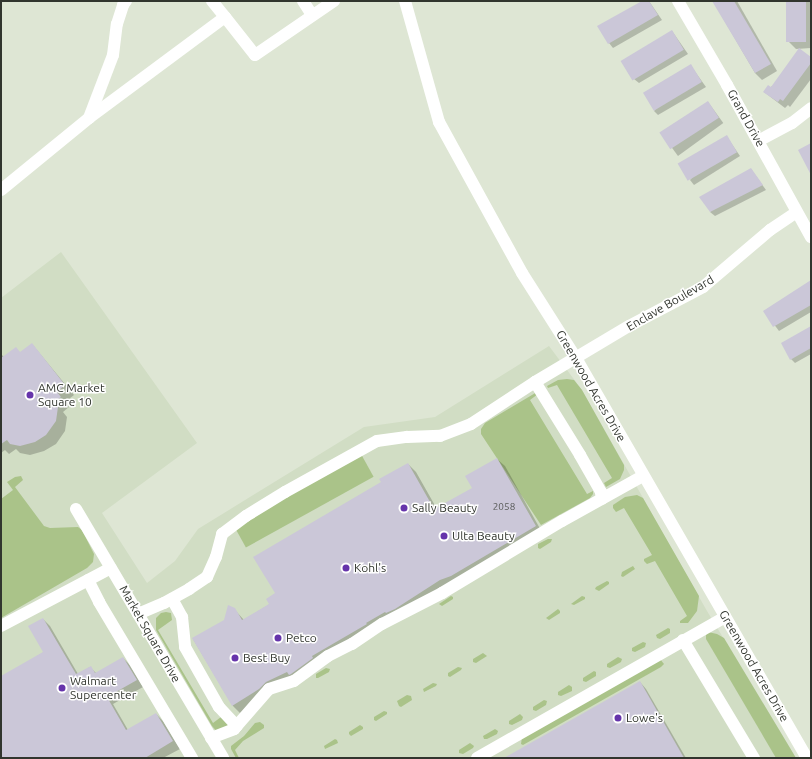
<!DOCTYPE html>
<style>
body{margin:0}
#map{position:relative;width:812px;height:759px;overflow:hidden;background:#dee6d4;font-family:Ubuntu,sans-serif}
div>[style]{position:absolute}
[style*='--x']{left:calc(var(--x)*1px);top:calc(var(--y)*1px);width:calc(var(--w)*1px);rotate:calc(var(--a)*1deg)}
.built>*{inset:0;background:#d1ddc4}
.green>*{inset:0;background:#aac389;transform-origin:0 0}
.shadow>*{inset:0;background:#0003;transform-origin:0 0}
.building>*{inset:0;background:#cbc7d8;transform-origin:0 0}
.minor>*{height:12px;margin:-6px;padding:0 6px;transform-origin:6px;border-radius:6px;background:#fff}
.dots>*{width:11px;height:11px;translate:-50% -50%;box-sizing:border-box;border:2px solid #fff;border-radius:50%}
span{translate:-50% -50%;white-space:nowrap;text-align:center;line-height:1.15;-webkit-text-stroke:3px #fff;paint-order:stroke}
.number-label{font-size:10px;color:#585a58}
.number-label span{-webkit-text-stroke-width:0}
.street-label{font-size:12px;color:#31352e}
.poi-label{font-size:12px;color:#31352e}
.left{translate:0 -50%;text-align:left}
.frame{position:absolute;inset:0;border:2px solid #31352e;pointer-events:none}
</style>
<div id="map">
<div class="built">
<div style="clip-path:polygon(61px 252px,197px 443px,102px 513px,147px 583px,175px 561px,198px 529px,364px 427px,435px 417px,549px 346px,582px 390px,707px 611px,796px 758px,1px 758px,1px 298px)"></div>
</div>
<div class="green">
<div style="clip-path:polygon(567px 379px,574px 380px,582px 390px,624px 465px,624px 470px,620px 479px,606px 487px,604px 483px,612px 478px,557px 385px,548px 388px,547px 386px,558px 380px)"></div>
<div style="clip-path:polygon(537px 392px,538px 394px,530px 400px,587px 494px,593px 491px,593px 494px,590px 498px,541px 525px,481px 434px,481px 429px,485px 423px)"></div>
<div style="left:361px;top:454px;width:26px;height:146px;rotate:61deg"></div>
<div style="clip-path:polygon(21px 476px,23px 480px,15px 487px,44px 526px,50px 528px,78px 527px,82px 530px,94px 554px,93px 562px,87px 568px,1px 618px,1px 499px,13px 490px,7px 482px,15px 477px)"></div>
<div style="clip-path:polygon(637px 495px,643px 498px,699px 596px,697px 611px,688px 623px,680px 623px,680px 621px,687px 616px,655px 561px,647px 564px,644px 561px,644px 559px,652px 555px,624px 508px,616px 512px,613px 508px,613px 505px,625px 497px)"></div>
<div style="clip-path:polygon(548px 539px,552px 539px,551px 542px,540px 549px,538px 548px,538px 544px)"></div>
<div style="clip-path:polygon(633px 566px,635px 569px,623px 577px,621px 576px,622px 572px)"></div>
<div style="clip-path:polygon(607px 581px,609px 582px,609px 584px,599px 591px,595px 589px,596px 587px)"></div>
<div style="clip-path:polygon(451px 596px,453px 597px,453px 599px,442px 606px,439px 604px)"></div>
<div style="clip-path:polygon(582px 596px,585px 597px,585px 599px,574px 605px,571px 604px)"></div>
<div style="clip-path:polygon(558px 609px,560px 611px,560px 613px,549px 620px,546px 618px)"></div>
<div style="clip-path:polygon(166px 612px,171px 613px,172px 620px,158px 630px,213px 723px,221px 717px,229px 724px,219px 734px,212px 726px,156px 630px,156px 618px,161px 613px)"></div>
<div style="clip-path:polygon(668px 628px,670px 629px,670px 633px,660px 639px,657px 638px,656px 635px)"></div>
<div style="clip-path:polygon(708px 632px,717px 634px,724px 638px,796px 758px,776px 758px,706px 639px,706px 635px)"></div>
<div style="clip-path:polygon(643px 642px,646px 643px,645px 647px,635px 652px,632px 651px,632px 648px)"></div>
<div style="clip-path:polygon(483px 653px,487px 656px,476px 663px,473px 662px,473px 659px)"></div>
<div style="clip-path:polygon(618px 657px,622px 659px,621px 662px,610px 668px,607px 667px,607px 664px)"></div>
<div style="clip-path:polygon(660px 659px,664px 664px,661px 667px,523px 745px,521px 744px,522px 737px)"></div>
<div style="clip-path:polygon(458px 667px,462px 668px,461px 670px,450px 677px,448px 676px,448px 673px)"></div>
<div style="clip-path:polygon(326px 668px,330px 669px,329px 672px,318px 678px,316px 678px,316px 674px)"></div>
<div style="clip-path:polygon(594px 671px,596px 672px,596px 676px,586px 682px,583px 681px,583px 678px)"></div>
<div style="clip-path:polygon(433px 683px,437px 684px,436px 686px,424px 692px,423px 689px)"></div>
<div style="clip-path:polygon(569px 685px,572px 687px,572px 691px,561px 696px,558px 695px,558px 692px)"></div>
<div style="clip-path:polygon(407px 695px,411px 696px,412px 700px,401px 707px,399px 706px,397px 701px)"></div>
<div style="clip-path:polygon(544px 700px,547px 701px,546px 705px,536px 711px,533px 710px,533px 707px)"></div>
<div style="clip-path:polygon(384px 711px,387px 712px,387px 714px,376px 721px,374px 720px,374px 717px)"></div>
<div style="clip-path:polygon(520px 714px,523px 717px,522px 720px,512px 725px,509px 724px,509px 721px)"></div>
<div style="clip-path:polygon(260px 722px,264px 725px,264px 728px,243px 741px,235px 750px,239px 758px,236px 758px,231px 749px,231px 746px,244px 736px,255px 723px)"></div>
<div style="clip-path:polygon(360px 725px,363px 727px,363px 729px,351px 736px,349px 734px,349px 732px)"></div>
<div style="clip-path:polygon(495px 729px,498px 731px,497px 734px,487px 739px,484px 739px,483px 736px)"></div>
<div style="clip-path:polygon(335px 739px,337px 740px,338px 743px,325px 749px,324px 746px)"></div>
<div style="clip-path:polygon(470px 743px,474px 746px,473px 748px,463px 754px,459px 753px,459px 750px)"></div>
</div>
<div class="shadow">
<div style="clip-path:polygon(644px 1px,649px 1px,651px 4px,662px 20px,613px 48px,609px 43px)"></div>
<div style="clip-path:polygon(713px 1px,737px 1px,777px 71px,762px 80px,755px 73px)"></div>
<div style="clip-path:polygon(787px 1px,811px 2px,811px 48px,796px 49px,789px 42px)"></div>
<div style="clip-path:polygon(672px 31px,688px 54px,639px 83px,634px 79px)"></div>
<div style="clip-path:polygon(811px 58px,811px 79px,790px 107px,788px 105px,785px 108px,764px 92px)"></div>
<div style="clip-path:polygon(691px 66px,706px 87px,658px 115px,654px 111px)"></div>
<div style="left:708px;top:102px;width:26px;height:56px;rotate:54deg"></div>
<div style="clip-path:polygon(727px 137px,740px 156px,694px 185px,690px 180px)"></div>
<div style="clip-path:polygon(751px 169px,766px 190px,715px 216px,710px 212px)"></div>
<div style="clip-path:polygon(811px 284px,811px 312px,779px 331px,764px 311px)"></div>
<div style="clip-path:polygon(811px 328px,811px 354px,795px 363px,791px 359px)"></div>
<div style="clip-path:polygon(32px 344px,74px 395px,65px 402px,69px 407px,63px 412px,67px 417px,65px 431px,56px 444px,44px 451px,30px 455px,20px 453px,16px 449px,9px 454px,5px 450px,1px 453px,1px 354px,4px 357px,20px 353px)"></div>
<div style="clip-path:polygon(497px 459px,505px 466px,543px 534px,294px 679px,240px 713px,233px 706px,193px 639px,225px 621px,234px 609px,244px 620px,270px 604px,276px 593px,382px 482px,408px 464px,416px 472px,437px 509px,474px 488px)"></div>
<div style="clip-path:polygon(43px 619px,50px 626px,78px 674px,90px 667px,97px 674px,123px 658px,130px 665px,143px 687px,113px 704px,128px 730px,156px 714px,163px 721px,180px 749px,163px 758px,1px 758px,1px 678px,44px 652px)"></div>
<div style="clip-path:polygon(640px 682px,646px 689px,686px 758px,513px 758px)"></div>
</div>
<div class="building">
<div style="clip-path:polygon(642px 1px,649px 1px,658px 15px,608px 44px,597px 26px)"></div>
<div style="clip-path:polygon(712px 1px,734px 1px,771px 64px,755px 73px)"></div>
<div style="left:786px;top:1px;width:20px;height:41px"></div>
<div style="left:672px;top:30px;width:23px;height:60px;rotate:59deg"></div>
<div style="clip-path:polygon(799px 48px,811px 57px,811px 63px,783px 101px,780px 99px,778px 102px,763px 92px,768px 85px,771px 87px)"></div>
<div style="left:691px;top:64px;width:21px;height:56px;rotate:59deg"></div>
<div style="left:708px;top:101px;width:20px;height:58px;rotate:57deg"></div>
<div style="left:727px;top:135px;width:20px;height:57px;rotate:60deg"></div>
<div style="clip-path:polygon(811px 143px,811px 175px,798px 150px)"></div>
<div style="clip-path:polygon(751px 168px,763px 185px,710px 212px,699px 197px)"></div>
<div style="clip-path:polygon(811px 280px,811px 305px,773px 327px,763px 311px)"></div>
<div style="clip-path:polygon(811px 326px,811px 348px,790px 360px,781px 343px)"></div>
<div style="clip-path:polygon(32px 343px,65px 385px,57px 392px,61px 397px,54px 402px,58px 407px,56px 421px,46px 435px,35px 442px,20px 446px,10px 444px,7px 440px,1px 444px,1px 358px,16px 347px,20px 352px)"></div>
<div style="clip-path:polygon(497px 458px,536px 526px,451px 576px,440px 580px,395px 609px,386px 613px,385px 612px,366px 623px,367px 624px,312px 656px,313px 658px,291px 674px,289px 675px,287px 672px,266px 682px,259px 689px,232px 706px,192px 638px,224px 620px,228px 605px,235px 608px,242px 620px,269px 604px,266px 599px,275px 593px,253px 557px,381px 482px,379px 479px,408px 463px,434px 509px,472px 488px,465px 476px)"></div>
<div style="clip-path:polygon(43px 618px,76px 674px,91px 666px,95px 673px,123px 657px,137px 680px,107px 697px,126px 730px,156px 713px,173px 741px,145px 758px,1px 758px,1px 676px,43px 652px,28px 626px)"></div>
<div style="clip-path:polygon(640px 681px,684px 758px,504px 758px)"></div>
</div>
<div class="minor">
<div style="--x:212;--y:1;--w:21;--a:51"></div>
<div style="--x:303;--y:1;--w:17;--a:57"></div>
<div style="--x:405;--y:1;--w:126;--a:74.3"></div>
<div style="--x:439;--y:122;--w:172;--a:61.2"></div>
<div style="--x:522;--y:273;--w:101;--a:57.6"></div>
<div style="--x:576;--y:358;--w:462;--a:60"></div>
<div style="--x:678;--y:1;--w:97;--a:59.7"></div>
<div style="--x:727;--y:85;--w:174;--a:61.1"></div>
<div style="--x:89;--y:118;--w:67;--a:-69.1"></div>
<div style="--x:113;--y:55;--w:31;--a:-83"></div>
<div style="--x:117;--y:24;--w:20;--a:-72"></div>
<div style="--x:123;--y:5;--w:5;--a:-53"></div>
<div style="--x:758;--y:141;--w:38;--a:-28"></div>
<div style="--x:792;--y:123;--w:24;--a:-38"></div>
<div style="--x:1;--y:190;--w:114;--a:-39.3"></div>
<div style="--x:89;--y:118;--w:169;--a:-36.6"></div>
<div style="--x:225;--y:17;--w:48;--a:51.7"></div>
<div style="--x:255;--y:55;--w:96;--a:-34.4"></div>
<div style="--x:535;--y:382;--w:86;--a:58.3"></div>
<div style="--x:580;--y:455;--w:43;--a:60.4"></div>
<div style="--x:601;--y:492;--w:7;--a:82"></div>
<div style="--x:76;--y:509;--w:289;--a:59.4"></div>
<div style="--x:88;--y:580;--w:25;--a:63"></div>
<div style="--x:99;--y:602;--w:182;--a:59.2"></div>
<div style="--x:172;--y:599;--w:21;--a:61"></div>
<div style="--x:182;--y:617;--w:30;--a:84"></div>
<div style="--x:185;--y:647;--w:69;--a:60.5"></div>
<div style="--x:219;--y:707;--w:26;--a:47"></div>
<div style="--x:138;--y:614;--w:28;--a:-23"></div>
<div style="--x:164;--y:603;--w:29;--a:-29"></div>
<div style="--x:189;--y:589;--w:22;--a:-34"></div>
<div style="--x:207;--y:577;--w:22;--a:-66"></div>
<div style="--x:216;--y:557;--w:24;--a:-75"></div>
<div style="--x:222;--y:534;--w:30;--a:-37"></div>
<div style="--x:246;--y:516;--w:46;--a:-31.6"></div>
<div style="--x:285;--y:492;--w:105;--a:-29"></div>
<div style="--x:377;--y:441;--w:30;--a:-8"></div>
<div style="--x:407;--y:437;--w:33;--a:-2"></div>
<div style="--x:440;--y:436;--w:33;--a:-21"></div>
<div style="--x:471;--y:424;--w:77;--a:-33.3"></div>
<div style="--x:535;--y:382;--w:109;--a:-30.8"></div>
<div style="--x:629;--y:326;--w:84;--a:-27.8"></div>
<div style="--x:703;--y:287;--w:88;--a:-40.4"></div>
<div style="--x:770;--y:230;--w:32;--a:-34"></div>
<div style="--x:1;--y:626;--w:124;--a:-27.8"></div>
<div style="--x:683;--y:640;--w:138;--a:59"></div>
<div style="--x:211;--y:738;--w:25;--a:-21"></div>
<div style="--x:234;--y:729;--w:53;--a:-48.8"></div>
<div style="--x:269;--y:689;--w:26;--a:-18"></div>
<div style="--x:294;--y:681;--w:42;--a:-36.3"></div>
<div style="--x:328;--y:656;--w:27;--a:-27"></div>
<div style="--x:352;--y:644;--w:36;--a:-34"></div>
<div style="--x:382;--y:624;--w:68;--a:-27.3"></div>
<div style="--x:442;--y:593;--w:140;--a:-31"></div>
<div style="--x:562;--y:521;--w:93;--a:-29.1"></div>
<div style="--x:477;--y:758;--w:285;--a:-29.6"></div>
</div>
<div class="dots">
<div style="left:30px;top:395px;background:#6634ab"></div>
<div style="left:404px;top:508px;background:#6634ab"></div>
<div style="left:444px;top:536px;background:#6634ab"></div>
<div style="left:346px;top:568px;background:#6634ab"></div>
<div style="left:278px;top:638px;background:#6634ab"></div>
<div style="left:235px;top:658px;background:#6634ab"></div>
<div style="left:62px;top:688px;background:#6634ab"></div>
<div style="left:618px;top:718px;background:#6634ab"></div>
</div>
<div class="number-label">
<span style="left:504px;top:507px">2058</span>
</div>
<div class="street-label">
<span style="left:746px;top:118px;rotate:61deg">Grand Drive</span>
<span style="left:670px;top:303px;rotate:-30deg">Enclave Boulevard</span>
<span style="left:591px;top:386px;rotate:60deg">Greenwood Acres Drive</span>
<span style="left:150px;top:634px;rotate:60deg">Market Square Drive</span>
<span style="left:754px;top:666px;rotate:60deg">Greenwood Acres Drive</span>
</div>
<div class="poi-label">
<span class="left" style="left:38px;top:395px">AMC Market<br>Square 10</span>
<span class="left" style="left:412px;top:508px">Sally Beauty</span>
<span class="left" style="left:452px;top:536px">Ulta Beauty</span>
<span class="left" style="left:354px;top:568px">Kohl's</span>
<span class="left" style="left:286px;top:638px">Petco</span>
<span class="left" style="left:243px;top:658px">Best Buy</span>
<span class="left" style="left:70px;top:688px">Walmart<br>Supercenter</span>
<span class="left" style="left:626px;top:718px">Lowe's</span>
</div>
<div class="frame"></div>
</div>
